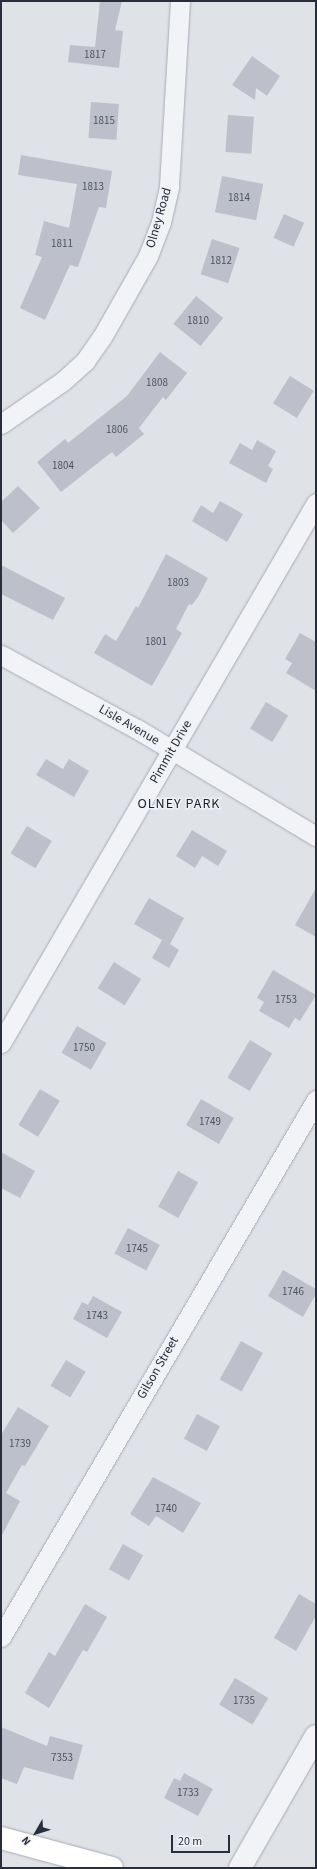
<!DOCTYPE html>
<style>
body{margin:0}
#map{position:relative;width:317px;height:1869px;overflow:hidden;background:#dfe2e7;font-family:"Source Sans 3",sans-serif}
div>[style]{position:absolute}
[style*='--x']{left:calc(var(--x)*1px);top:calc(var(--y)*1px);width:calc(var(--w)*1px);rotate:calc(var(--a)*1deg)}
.building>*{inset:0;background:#bdc0ca;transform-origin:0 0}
.roads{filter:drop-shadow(0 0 1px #a8acb4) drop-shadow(0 0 1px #a8acb4)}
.minor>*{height:19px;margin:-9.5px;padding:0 9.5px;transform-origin:9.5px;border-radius:9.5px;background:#f2f3f6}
.tertiary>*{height:22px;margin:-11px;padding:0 11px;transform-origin:11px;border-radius:11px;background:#f2f3f6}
.secondary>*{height:22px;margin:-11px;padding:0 11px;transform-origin:11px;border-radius:11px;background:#fff}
span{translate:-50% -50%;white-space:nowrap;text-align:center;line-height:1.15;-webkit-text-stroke:3px #eff1f5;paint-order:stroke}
.number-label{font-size:11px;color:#4e5260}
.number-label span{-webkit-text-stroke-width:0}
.street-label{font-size:13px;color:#292e3d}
.neighbourhood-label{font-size:14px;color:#1c202e;letter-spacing:1px}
.frame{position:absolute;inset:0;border:2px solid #292e3d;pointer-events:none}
.north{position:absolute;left:16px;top:1813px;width:40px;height:40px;-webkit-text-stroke:3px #eff1f5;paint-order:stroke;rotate:231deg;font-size:11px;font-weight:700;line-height:16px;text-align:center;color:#292e3d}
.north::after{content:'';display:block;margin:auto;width:14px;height:18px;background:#292e3d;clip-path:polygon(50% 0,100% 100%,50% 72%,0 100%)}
.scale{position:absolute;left:171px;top:1835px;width:59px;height:18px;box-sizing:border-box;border:2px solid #292e3d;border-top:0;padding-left:5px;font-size:12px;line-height:14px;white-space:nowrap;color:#292e3d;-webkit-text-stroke:3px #eff1f5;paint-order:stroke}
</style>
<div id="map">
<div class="building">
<div style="clip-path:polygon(100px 1px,122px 1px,115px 30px,123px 31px,119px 68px,68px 62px,70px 45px,95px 47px)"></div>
<div style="clip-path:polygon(252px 56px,280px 76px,267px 96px,256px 88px,255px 100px,232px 85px)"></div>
<div style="left:91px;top:102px;width:28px;height:36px;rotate:4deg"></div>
<div style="left:228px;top:115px;width:26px;height:37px;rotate:4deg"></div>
<div style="clip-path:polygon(21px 155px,112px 171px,106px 208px,99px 207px,78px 267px,70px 265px,45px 320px,20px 308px,42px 257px,35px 255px,44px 221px,69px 228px,77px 184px,18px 175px)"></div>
<div style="left:222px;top:176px;width:42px;height:37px;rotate:11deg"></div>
<div style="left:284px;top:214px;width:22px;height:26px;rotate:24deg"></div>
<div style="left:212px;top:239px;width:29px;height:37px;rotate:18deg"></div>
<div style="left:196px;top:296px;width:35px;height:36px;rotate:39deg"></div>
<div style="clip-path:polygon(160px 352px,187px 373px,166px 400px,163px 397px,139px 428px,144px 434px,116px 457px,112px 452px,61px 492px,37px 462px,65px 439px,68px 443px,127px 396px)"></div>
<div style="left:290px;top:376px;width:28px;height:32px;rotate:32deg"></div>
<div style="clip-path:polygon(257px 440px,276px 451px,268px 466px,273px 469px,266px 483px,229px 463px,240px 443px,252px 450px)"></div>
<div style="clip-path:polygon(18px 486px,40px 508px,13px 533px,1px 520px,1px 502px)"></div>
<div style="clip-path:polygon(220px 501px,243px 514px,227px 542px,192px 521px,201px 505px,213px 513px)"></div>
<div style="clip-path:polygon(166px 554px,208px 578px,198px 597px,192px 605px,189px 604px,176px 629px,182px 633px,152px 686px,94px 653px,105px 634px,116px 641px,136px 606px,138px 608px)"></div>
<div style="clip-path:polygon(1px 565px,65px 598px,53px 620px,1px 594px)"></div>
<div style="clip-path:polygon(300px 633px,316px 642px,316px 691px,286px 673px,292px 663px,285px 659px)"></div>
<div style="left:266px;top:702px;width:26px;height:31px;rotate:31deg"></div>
<div style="clip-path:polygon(46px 759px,63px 769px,69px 759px,89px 771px,74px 797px,36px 775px)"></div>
<div style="left:27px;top:826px;width:29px;height:32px;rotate:31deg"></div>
<div style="clip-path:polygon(192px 830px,227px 851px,218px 866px,202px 856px,195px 868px,176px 856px)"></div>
<div style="clip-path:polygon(316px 888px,316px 937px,295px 925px)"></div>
<div style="clip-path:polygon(149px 898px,184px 918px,170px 944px,179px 950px,169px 968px,152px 958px,162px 940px,134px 924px)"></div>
<div style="left:114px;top:962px;width:32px;height:31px;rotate:32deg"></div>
<div style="clip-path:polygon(273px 970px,316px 995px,300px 1021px,295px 1018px,289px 1028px,259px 1011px,264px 1002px,257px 998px)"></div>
<div style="left:77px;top:1026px;width:34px;height:31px;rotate:30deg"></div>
<div style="left:250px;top:1040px;width:26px;height:44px;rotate:31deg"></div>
<div style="left:40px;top:1089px;width:23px;height:42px;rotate:31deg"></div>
<div style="left:201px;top:1099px;width:38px;height:30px;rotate:30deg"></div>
<div style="clip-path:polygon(1px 1152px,35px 1171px,20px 1198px,1px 1188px)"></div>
<div style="left:178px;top:1171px;width:23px;height:41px;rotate:29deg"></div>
<div style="left:128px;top:1228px;width:36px;height:29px;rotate:28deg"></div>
<div style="clip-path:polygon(283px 1270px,316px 1289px,316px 1294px,303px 1317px,268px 1296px)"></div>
<div style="clip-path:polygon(93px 1296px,122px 1312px,107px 1338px,73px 1319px,82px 1302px,88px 1305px)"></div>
<div style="left:241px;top:1341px;width:25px;height:44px;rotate:29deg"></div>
<div style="left:66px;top:1360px;width:23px;height:30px;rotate:31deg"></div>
<div style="clip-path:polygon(18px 1407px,49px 1426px,25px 1466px,22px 1465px,6px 1493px,20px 1501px,1px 1537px,1px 1435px)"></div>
<div style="left:197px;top:1414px;width:26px;height:28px;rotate:28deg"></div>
<div style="clip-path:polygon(153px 1477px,201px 1503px,183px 1533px,156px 1516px,149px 1526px,130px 1514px)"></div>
<div style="left:123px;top:1544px;width:23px;height:29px;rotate:29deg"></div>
<div style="clip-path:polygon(299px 1594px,316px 1604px,316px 1616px,296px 1651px,274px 1638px)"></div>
<div style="clip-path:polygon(85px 1604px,107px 1617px,87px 1652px,83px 1650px,49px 1708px,25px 1693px,49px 1652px,55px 1656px)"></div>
<div style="left:235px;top:1678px;width:39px;height:31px;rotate:31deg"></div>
<div style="clip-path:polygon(1px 1727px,47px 1746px,50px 1736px,83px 1745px,73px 1780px,24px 1767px,17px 1784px,1px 1778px)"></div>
<div style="clip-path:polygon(184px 1773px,213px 1789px,198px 1816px,164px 1798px,174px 1778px,180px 1781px)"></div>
</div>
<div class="roads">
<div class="minor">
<div style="--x:1;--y:424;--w:75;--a:-34.7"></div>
<div style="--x:63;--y:381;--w:30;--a:-42"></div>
<div style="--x:85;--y:361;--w:29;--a:-55"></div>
<div style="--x:102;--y:337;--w:93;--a:-60.4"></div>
<div style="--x:148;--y:256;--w:36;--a:-69"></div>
<div style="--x:161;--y:222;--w:37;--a:-77"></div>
<div style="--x:169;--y:186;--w:185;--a:-86.6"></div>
<div style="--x:1;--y:655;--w:155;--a:28.6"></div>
<div style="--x:137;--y:729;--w:209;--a:30.9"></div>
<div style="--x:1;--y:1043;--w:625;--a:-59.74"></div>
<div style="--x:1;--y:1637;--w:623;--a:-59.6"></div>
</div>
<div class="tertiary">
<div style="--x:240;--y:1868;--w:152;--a:-60.1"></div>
</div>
<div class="secondary">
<div style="--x:1;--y:1838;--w:115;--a:15.1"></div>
</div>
</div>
<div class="number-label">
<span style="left:95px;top:55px">1817</span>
<span style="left:104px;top:121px">1815</span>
<span style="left:93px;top:187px">1813</span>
<span style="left:239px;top:198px">1814</span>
<span style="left:62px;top:244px">1811</span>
<span style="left:221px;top:261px">1812</span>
<span style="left:198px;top:321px">1810</span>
<span style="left:157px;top:383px">1808</span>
<span style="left:117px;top:430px">1806</span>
<span style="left:63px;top:466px">1804</span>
<span style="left:178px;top:583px">1803</span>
<span style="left:156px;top:642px">1801</span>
<span style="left:286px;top:1000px">1753</span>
<span style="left:84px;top:1048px">1750</span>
<span style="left:210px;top:1122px">1749</span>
<span style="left:137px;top:1249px">1745</span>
<span style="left:293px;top:1292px">1746</span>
<span style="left:97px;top:1316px">1743</span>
<span style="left:20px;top:1444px">1739</span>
<span style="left:166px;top:1509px">1740</span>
<span style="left:244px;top:1701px">1735</span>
<span style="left:62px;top:1758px">7353</span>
<span style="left:188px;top:1793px">1733</span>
</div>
<div class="street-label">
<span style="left:159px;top:218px;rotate:-74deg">Olney Road</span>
<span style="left:129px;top:725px;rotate:30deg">Lisle Avenue</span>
<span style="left:171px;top:752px;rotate:-60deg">Pimmit Drive</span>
<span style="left:158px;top:1368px;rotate:-60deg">Gilson Street</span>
</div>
<div class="neighbourhood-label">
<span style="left:179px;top:804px">OLNEY PARK</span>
</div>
<div class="frame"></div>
<div class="north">N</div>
<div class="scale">20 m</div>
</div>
